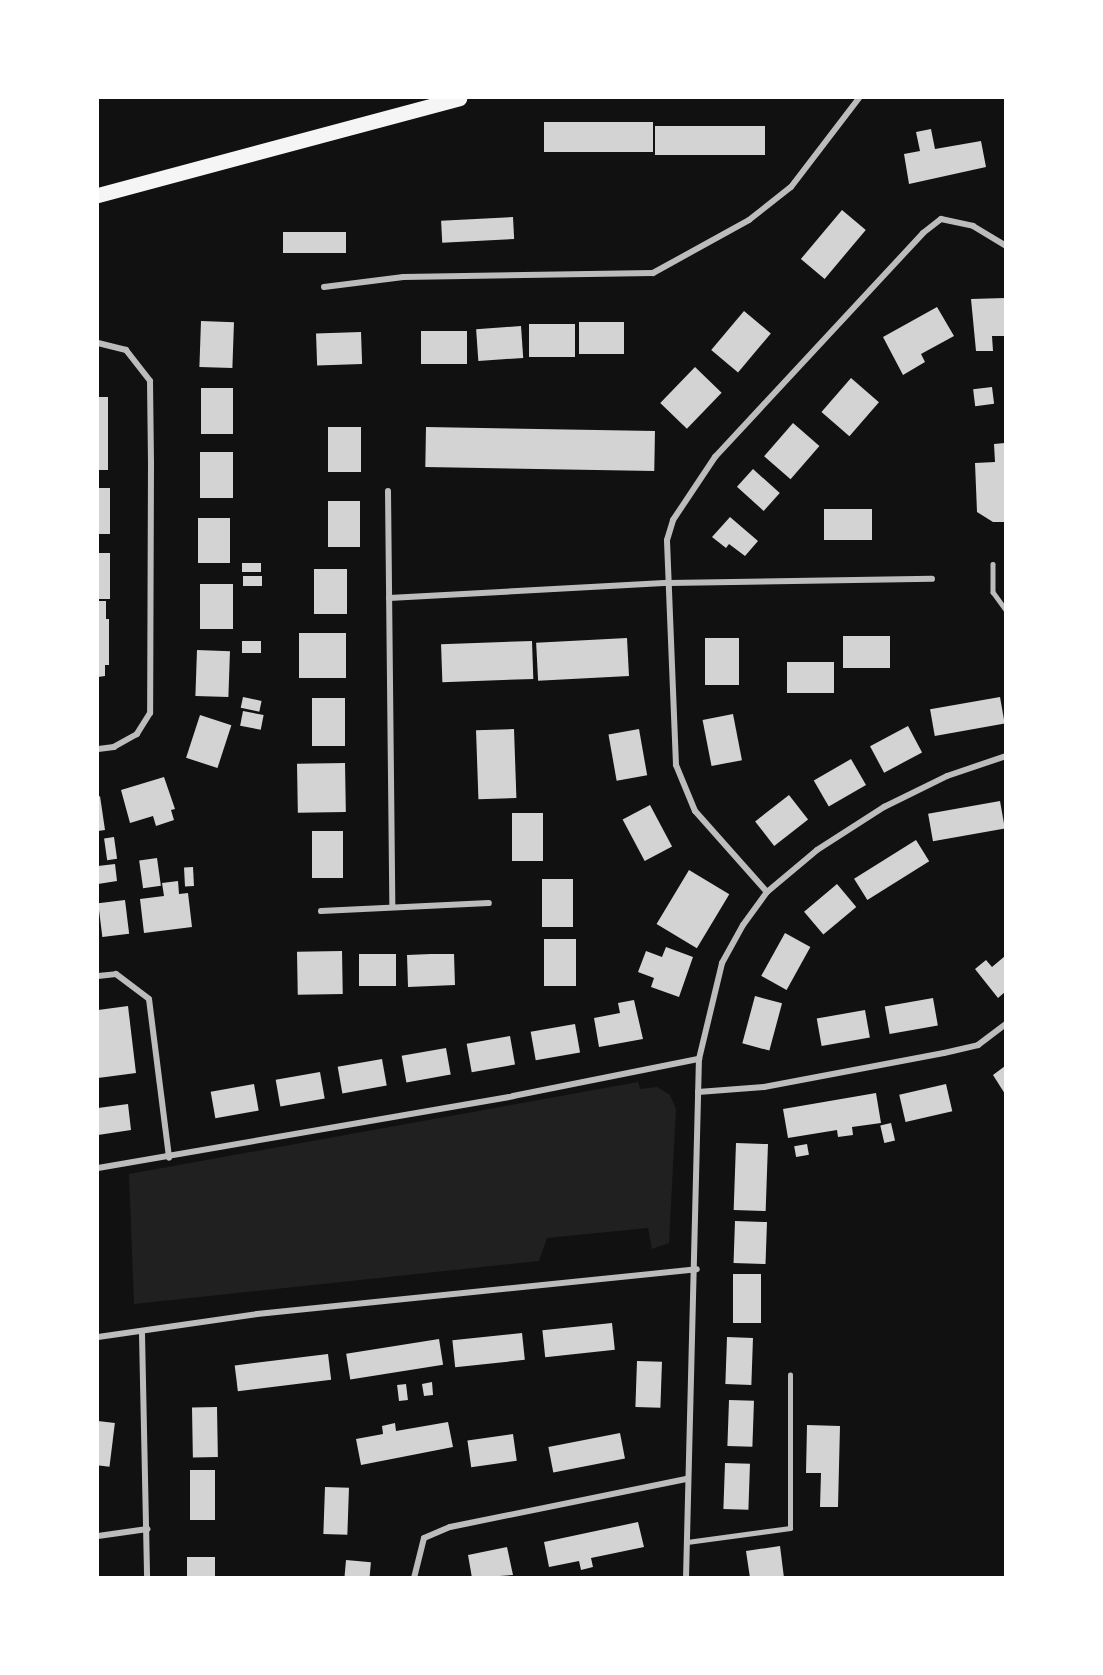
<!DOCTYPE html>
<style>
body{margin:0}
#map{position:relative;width:1103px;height:1675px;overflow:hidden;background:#111;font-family:"Asap Condensed",sans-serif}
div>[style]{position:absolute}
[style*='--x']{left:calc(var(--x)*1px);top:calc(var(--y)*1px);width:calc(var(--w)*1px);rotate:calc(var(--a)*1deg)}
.green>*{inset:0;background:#202020}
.building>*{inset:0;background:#d3d3d3;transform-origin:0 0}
.service>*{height:4.5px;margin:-2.25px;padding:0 2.25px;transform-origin:2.25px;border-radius:2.25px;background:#bcbcbc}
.minor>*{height:6px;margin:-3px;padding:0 3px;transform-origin:3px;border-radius:3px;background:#bcbcbc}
.primary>*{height:15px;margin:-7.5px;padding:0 7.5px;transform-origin:7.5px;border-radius:7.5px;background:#f5f5f5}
span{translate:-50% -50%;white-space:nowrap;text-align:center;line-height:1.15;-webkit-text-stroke:6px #fff;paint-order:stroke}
.frame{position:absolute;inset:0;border:99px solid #fff;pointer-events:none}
</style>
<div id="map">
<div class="green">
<div style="clip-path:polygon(638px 1082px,640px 1089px,657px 1087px,670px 1095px,676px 1109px,669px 1243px,652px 1249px,648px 1228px,547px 1238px,539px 1261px,134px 1304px,129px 1174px)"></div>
</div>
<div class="building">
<div style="left:653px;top:122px;width:30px;height:109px;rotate:90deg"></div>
<div style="left:765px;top:126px;width:29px;height:110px;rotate:90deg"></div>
<div style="clip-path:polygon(931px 129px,935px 149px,981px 141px,986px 167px,909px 184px,904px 154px,920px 151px,916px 132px)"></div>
<div style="left:842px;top:210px;width:31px;height:64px;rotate:40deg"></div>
<div style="left:513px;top:217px;width:22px;height:72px;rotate:87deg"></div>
<div style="left:283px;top:232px;width:63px;height:21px"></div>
<div style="clip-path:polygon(1005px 298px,1005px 336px,992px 336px,993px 351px,976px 351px,971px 299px)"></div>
<div style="clip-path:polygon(937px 307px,954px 336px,921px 354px,925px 362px,903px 375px,883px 337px)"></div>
<div style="left:744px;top:311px;width:35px;height:51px;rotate:40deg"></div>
<div style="left:201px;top:321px;width:33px;height:46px;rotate:2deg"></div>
<div style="left:624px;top:322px;width:32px;height:45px;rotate:90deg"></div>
<div style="left:529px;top:324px;width:46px;height:33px"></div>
<div style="left:521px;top:326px;width:32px;height:45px;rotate:86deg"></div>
<div style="left:467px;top:331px;width:33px;height:46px;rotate:90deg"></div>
<div style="left:361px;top:332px;width:32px;height:45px;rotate:88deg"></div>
<div style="left:695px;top:367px;width:37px;height:50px;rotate:44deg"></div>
<div style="left:851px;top:378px;width:37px;height:45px;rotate:41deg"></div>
<div style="left:992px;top:387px;width:17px;height:19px;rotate:83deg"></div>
<div style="left:201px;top:388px;width:32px;height:46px"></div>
<div style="left:98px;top:397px;width:10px;height:73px"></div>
<div style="left:793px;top:423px;width:35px;height:44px;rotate:41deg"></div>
<div style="left:328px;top:427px;width:33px;height:45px"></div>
<div style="left:426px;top:427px;width:229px;height:40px;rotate:1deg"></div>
<div style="clip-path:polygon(1005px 443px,1005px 522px,993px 522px,977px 512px,975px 463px,995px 462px,994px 444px)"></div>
<div style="left:200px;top:452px;width:33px;height:46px"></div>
<div style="left:753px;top:469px;width:36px;height:24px;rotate:42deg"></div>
<div style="left:98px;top:488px;width:12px;height:46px"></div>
<div style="left:328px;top:501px;width:32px;height:46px"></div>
<div style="left:824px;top:509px;width:48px;height:31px"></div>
<div style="clip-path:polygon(730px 517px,758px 541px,745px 556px,729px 544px,726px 548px,712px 537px)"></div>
<div style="left:198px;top:518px;width:32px;height:45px"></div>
<div style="left:98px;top:553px;width:12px;height:46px"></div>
<div style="left:242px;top:563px;width:19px;height:9px"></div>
<div style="left:314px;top:569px;width:33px;height:45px"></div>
<div style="left:243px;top:576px;width:19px;height:10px"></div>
<div style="left:200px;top:584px;width:33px;height:45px"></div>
<div style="clip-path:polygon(98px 601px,106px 601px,106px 619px,109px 619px,109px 665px,105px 665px,105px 676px,98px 677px)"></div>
<div style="left:299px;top:633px;width:47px;height:45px"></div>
<div style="left:843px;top:636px;width:47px;height:32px"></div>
<div style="left:627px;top:638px;width:38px;height:91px;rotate:87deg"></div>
<div style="left:705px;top:638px;width:34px;height:47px"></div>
<div style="left:242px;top:641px;width:19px;height:12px"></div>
<div style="left:532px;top:641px;width:38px;height:91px;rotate:88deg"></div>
<div style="left:197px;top:650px;width:33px;height:46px;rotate:2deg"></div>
<div style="left:787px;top:662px;width:47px;height:31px"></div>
<div style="left:243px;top:697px;width:19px;height:11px;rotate:12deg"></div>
<div style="left:1000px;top:697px;width:27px;height:71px;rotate:80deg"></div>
<div style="left:312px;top:698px;width:33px;height:48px"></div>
<div style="left:243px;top:711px;width:21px;height:15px;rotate:11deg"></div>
<div style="left:733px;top:714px;width:47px;height:31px;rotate:79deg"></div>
<div style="left:200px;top:715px;width:33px;height:45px;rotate:18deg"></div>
<div style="left:908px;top:726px;width:30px;height:43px;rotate:62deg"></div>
<div style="left:514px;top:729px;width:69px;height:38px;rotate:88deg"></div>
<div style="left:639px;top:729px;width:47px;height:31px;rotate:80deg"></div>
<div style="left:851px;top:759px;width:30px;height:43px;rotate:60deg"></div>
<div style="left:345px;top:763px;width:49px;height:48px;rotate:89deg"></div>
<div style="clip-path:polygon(164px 777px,175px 809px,171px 810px,174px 820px,156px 826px,153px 816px,130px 823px,121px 790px)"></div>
<div style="left:789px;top:795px;width:31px;height:43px;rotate:52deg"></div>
<div style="clip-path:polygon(100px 796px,105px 830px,98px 831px,98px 797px)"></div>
<div style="left:1000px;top:801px;width:28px;height:73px;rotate:80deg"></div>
<div style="left:650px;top:805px;width:47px;height:31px;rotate:62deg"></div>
<div style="left:512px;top:813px;width:31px;height:48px"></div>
<div style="left:312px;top:831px;width:31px;height:47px"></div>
<div style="left:114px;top:837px;width:22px;height:10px;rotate:82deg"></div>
<div style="left:916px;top:840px;width:25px;height:73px;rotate:58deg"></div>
<div style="left:157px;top:858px;width:28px;height:18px;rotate:82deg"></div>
<div style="clip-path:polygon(115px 864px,117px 881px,98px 884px,98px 866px)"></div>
<div style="left:193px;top:867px;width:19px;height:9px;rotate:87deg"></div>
<div style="left:689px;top:870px;width:47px;height:63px;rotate:31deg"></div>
<div style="left:542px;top:879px;width:31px;height:48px"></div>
<div style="clip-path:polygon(178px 881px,179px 894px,188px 893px,192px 927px,144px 933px,140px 899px,164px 896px,162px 883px)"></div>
<div style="left:837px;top:884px;width:30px;height:43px;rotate:50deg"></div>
<div style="left:125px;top:900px;width:34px;height:27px;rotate:83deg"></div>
<div style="left:785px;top:933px;width:29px;height:49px;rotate:29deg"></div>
<div style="left:544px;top:939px;width:32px;height:47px"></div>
<div style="clip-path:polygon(666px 947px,693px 957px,679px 997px,651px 987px,654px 978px,638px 972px,646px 951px,662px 957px)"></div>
<div style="left:342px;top:951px;width:43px;height:45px;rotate:89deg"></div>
<div style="left:359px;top:954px;width:37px;height:32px"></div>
<div style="clip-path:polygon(431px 954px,454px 954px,455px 985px,408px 987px,407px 955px)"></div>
<div style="clip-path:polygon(1005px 956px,1005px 992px,998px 998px,975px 969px,986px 960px,992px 967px)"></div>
<div style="left:755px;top:996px;width:28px;height:49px;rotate:15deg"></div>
<div style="left:933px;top:998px;width:28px;height:49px;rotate:80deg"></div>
<div style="clip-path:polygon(634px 1000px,643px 1039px,599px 1047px,594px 1018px,620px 1013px,618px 1003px)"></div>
<div style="clip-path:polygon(128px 1006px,136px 1073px,98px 1078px,98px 1010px)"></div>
<div style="left:865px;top:1010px;width:28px;height:49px;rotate:80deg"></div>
<div style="left:575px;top:1024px;width:29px;height:45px;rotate:80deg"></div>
<div style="left:510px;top:1036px;width:29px;height:44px;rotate:80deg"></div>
<div style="left:446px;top:1048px;width:27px;height:45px;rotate:80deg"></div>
<div style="left:382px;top:1059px;width:27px;height:45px;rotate:80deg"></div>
<div style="clip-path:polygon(1005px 1066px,1005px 1094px,993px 1075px)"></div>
<div style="left:320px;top:1072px;width:27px;height:45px;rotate:80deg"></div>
<div style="left:254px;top:1084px;width:27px;height:44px;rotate:80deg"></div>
<div style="left:946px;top:1084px;width:28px;height:48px;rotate:77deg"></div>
<div style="clip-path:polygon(876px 1093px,881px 1123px,852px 1127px,853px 1135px,838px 1137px,837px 1130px,788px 1138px,783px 1109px)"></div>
<div style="clip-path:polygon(128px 1104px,131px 1130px,98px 1135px,98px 1108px)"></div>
<div style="left:891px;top:1123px;width:18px;height:11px;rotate:77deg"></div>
<div style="left:736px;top:1143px;width:32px;height:67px;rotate:2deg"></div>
<div style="left:807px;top:1144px;width:11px;height:13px;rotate:80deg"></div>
<div style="left:735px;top:1221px;width:32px;height:42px;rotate:2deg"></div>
<div style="left:733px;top:1274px;width:28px;height:49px"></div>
<div style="left:612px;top:1323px;width:27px;height:70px;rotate:84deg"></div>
<div style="left:522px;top:1333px;width:27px;height:70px;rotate:84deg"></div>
<div style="left:727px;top:1337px;width:26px;height:47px;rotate:2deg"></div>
<div style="left:439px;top:1339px;width:26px;height:94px;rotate:81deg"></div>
<div style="left:328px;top:1354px;width:26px;height:94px;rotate:83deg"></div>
<div style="left:637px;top:1361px;width:25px;height:46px;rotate:2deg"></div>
<div style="clip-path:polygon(432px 1382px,433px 1395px,424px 1396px,422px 1384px)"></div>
<div style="left:406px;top:1384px;width:16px;height:9px;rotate:83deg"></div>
<div style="left:729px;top:1400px;width:25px;height:46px;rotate:2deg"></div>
<div style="left:217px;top:1407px;width:50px;height:25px;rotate:89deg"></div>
<div style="left:98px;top:1421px;width:17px;height:44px;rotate:7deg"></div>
<div style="clip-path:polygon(448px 1422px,453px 1447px,361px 1465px,356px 1439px,383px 1434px,382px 1426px,395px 1423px,396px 1431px)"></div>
<div style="clip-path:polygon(807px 1425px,840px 1426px,838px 1507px,820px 1507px,821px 1473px,806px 1473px)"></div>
<div style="left:620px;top:1433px;width:26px;height:73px;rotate:79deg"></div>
<div style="left:513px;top:1434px;width:27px;height:46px;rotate:82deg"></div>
<div style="left:725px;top:1463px;width:25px;height:46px;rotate:2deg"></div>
<div style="left:190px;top:1470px;width:25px;height:50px"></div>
<div style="left:325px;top:1487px;width:24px;height:47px;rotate:2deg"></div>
<div style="clip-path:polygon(638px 1522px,644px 1547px,591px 1558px,593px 1567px,581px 1570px,579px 1561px,549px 1567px,544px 1542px)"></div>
<div style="clip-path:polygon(780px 1546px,784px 1578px,750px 1578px,746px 1551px)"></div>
<div style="clip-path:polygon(507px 1547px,513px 1575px,472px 1578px,468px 1555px)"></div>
<div style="left:187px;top:1557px;width:28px;height:21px"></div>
<div style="left:346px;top:1560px;width:25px;height:18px;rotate:5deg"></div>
</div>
<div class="service">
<div style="--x:993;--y:564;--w:28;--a:90"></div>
<div style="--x:993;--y:592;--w:22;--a:54"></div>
<div style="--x:687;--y:1542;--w:104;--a:-7.7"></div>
<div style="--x:790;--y:1528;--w:153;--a:-90"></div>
</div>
<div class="minor">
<div style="--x:324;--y:287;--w:80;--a:-7.2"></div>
<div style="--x:403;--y:277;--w:250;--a:-0.9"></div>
<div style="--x:653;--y:273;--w:110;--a:-28.9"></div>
<div style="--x:749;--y:220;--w:53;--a:-38.2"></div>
<div style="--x:791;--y:187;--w:112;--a:-52.6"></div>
<div style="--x:98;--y:343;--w:29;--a:14"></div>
<div style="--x:126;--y:350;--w:39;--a:52"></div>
<div style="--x:150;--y:381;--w:81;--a:89.3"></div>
<div style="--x:151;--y:462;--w:251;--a:90.2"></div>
<div style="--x:150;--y:713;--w:25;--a:122"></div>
<div style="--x:137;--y:734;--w:26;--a:151"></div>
<div style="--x:114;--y:747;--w:16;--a:173"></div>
<div style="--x:388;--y:491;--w:416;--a:89.4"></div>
<div style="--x:389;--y:598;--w:280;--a:-3.1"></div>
<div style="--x:669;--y:583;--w:263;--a:-0.9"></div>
<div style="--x:767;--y:892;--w:108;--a:-131.6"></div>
<div style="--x:695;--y:811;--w:50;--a:-112.4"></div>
<div style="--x:676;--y:765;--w:225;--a:-92.3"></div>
<div style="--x:667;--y:540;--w:21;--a:-73"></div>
<div style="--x:673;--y:520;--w:76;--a:-56.3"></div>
<div style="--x:715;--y:457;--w:306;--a:-47.1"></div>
<div style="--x:923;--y:233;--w:23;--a:-38"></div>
<div style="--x:941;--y:219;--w:33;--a:12"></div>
<div style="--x:973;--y:226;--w:39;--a:31"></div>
<div style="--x:321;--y:911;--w:168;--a:-2.7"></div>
<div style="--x:98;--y:976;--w:18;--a:-6"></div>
<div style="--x:116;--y:974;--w:41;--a:37.1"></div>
<div style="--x:149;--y:999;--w:160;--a:82.8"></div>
<div style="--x:698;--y:1092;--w:66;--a:-4.3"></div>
<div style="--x:764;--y:1087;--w:183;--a:-10.7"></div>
<div style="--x:944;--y:1053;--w:35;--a:-13"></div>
<div style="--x:978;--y:1045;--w:35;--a:-37"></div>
<div style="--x:98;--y:1168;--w:421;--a:-9.8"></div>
<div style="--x:513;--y:1096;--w:190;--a:-11.3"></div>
<div style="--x:142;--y:1334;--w:244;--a:88.8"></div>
<div style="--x:98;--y:1337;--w:161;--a:-8.2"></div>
<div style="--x:257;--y:1314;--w:442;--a:-5.8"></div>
<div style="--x:98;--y:1536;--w:50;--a:-8"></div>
<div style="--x:414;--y:1578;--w:41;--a:-76"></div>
<div style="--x:424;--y:1538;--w:28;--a:-23"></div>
<div style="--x:450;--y:1527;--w:241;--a:-11.5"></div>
<div style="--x:686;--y:1578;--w:519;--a:-88.57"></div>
<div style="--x:699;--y:1059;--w:99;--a:-76.5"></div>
<div style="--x:722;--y:963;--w:43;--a:-61.1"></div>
<div style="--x:743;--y:925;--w:41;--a:-54"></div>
<div style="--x:767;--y:892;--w:65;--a:-40"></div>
<div style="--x:817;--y:850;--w:80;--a:-32.7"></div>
<div style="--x:884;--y:807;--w:70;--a:-26.2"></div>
<div style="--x:947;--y:776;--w:62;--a:-18.7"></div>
</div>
<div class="primary">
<div style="--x:98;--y:195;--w:374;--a:-15"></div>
</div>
<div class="frame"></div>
</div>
